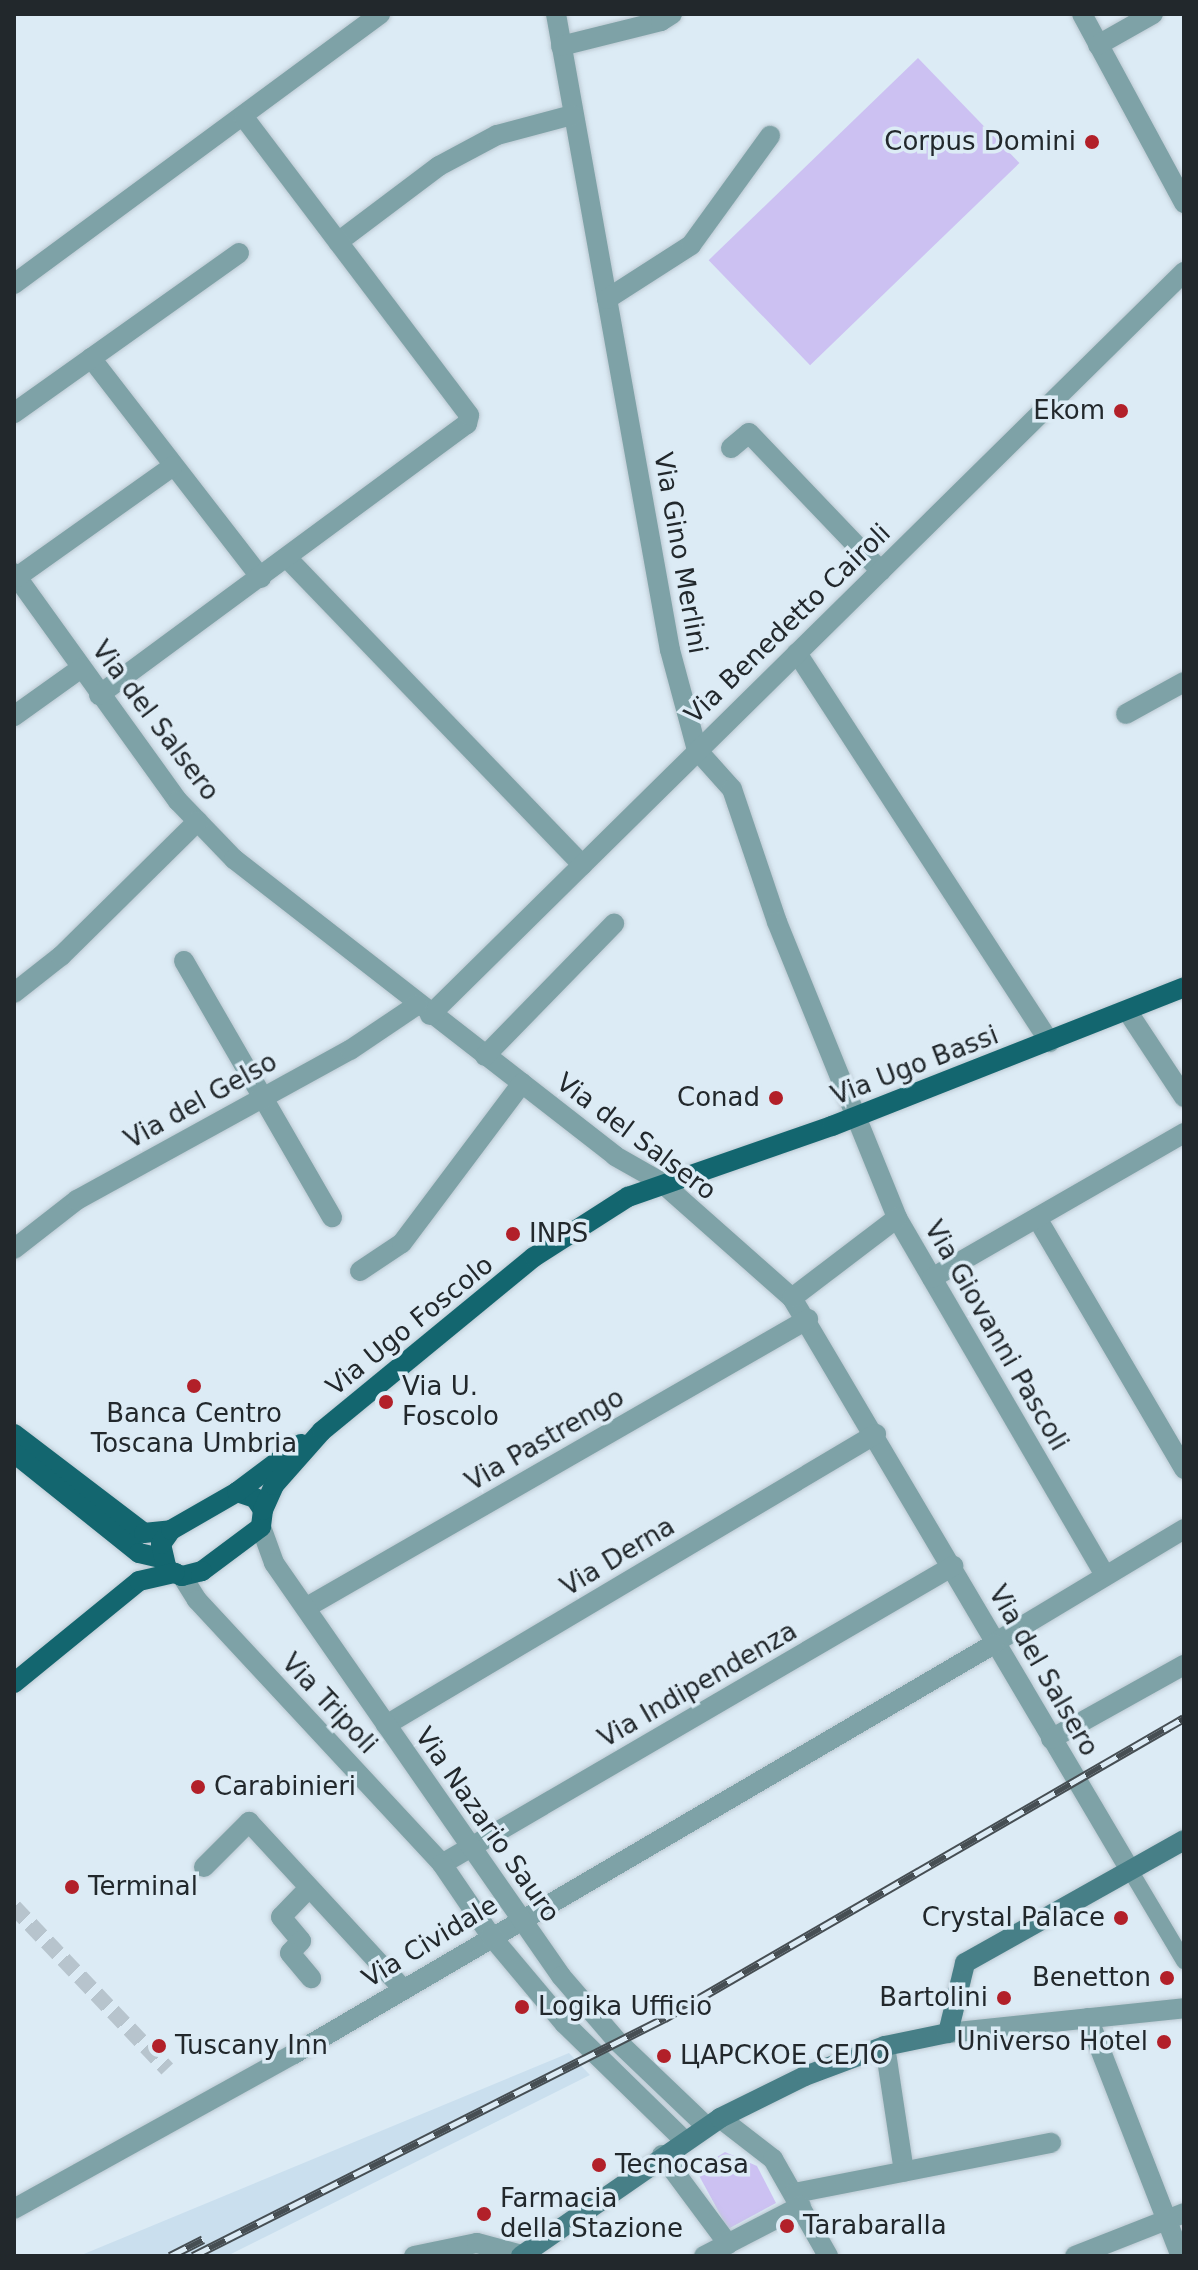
<!DOCTYPE html>
<meta charset="utf-8">
<style>
body{margin:0}
#map{position:relative;width:1198px;height:2270px;overflow:hidden;background:#dcebf5;font-family:"DejaVu Sans",sans-serif}
div>[style]{position:absolute}
[style*='--x']{left:calc(var(--x)*1px);top:calc(var(--y)*1px);width:calc(var(--w)*1px);rotate:calc(var(--a)*1deg)}
.built>*{inset:0;background:#cadfee}
.green>*{inset:0;background:#ccc1f2;transform-origin:0 0}
.pedestrian-tunnel>*{height:16px;margin-top:-8px;transform-origin:0;background:repeating-linear-gradient(90deg,#b7c4cd 0 16px,transparent 0 24px)}
.roads{filter:drop-shadow(0 0 2px #bbc8d1) drop-shadow(0 0 2px #bbc8d1)}
.pedestrian>*{height:16px;margin:-8px;padding:0 8px;transform-origin:8px;border-radius:8px;background:#7ea2a7}
.minor>*{height:20px;margin:-10px;padding:0 10px;transform-origin:10px;border-radius:10px;background:#7ea2a7}
.tertiary>*{height:20px;margin:-10px;padding:0 10px;transform-origin:10px;border-radius:10px;background:#7ea2a7}
.secondary>*{height:20px;margin:-10px;padding:0 10px;transform-origin:10px;border-radius:10px;background:#477f87}
.primary>*{height:20px;margin:-10px;padding:0 10px;transform-origin:10px;border-radius:10px;background:#13666f}
.rail>*{height:9px;margin-top:-4.5px;transform-origin:0;background:repeating-linear-gradient(90deg,#dcebf5 0 18px,#464e53 0 36px);box-sizing:border-box;border-block:2px solid #464e53}
.dots>*{width:22px;height:22px;translate:-50% -50%;box-sizing:border-box;border:4px solid #dcebf5;border-radius:50%}
span{translate:-50% -50%;white-space:nowrap;text-align:center;line-height:1.15;-webkit-text-stroke:7px #dcebf5;paint-order:stroke}
.poi-label{font-size:26px;color:#22282c}
.right{translate:-100% -50%;text-align:right}
.left{translate:0 -50%;text-align:left}
.street-label{font-size:26px;color:#22282c}
.frame{position:absolute;inset:0;border:16px solid #22282c;pointer-events:none}
</style>
<div id="map">
<div class="built">
<div style="clip-path:polygon(569px 2053px,590px 2075px,227px 2256px,79px 2256px)"></div>
</div>
<div class="green">
<div style="left:918px;top:58px;width:146px;height:291px;rotate:46deg"></div>
<div style="clip-path:polygon(725px 2152px,757px 2166px,776px 2203px,728px 2229px,696px 2170px)"></div>
</div>
<div class="pedestrian-tunnel">
<div style="--x:14;--y:1907;--w:223;--a:46.6"></div>
</div>
<div class="roads">
<div class="pedestrian">
<div style="--x:1130;--y:1870;--w:106;--a:59.3"></div>
</div>
<div class="minor">
<div style="--x:556;--y:14;--w:646;--a:79.84"></div>
<div style="--x:670;--y:650;--w:104;--a:74.9"></div>
<div style="--x:697;--y:750;--w:52;--a:48.1"></div>
<div style="--x:732;--y:789;--w:140;--a:71.3"></div>
<div style="--x:777;--y:922;--w:319;--a:67.9"></div>
<div style="--x:897;--y:1218;--w:413;--a:59.8"></div>
<div style="--x:1082;--y:14;--w:215;--a:61.6"></div>
<div style="--x:1098;--y:45;--w:63;--a:-29.4"></div>
<div style="--x:561;--y:46;--w:103;--a:-14"></div>
<div style="--x:661;--y:21;--w:13;--a:-32"></div>
<div style="--x:338;--y:242;--w:126;--a:-37"></div>
<div style="--x:439;--y:166;--w:66;--a:-28.1"></div>
<div style="--x:497;--y:135;--w:78;--a:-14.9"></div>
<div style="--x:14;--y:284;--w:455;--a:-36.4"></div>
<div style="--x:607;--y:299;--w:100;--a:-32.7"></div>
<div style="--x:691;--y:245;--w:135;--a:-54.1"></div>
<div style="--x:91;--y:358;--w:278;--a:52.3"></div>
<div style="--x:14;--y:413;--w:276;--a:-35.4"></div>
<div style="--x:731;--y:448;--w:23;--a:-40"></div>
<div style="--x:749;--y:433;--w:191;--a:46.3"></div>
<div style="--x:287;--y:558;--w:426;--a:46.1"></div>
<div style="--x:14;--y:573;--w:281;--a:54.3"></div>
<div style="--x:178;--y:801;--w:81;--a:46"></div>
<div style="--x:234;--y:859;--w:483;--a:37.9"></div>
<div style="--x:615;--y:1156;--w:53;--a:29.5"></div>
<div style="--x:661;--y:1182;--w:175;--a:41.5"></div>
<div style="--x:792;--y:1298;--w:664;--a:59.42"></div>
<div style="--x:17;--y:577;--w:191;--a:-35.4"></div>
<div style="--x:797;--y:653;--w:464;--a:57"></div>
<div style="--x:99;--y:695;--w:457;--a:-36.4"></div>
<div style="--x:467;--y:424;--w:9;--a:-77"></div>
<div style="--x:469;--y:415;--w:373;--a:-127.1"></div>
<div style="--x:1126;--y:714;--w:66;--a:-28.9"></div>
<div style="--x:14;--y:716;--w:82;--a:-35.6"></div>
<div style="--x:184;--y:961;--w:296;--a:60"></div>
<div style="--x:14;--y:993;--w:60;--a:-38.2"></div>
<div style="--x:61;--y:956;--w:192;--a:-44.6"></div>
<div style="--x:1128;--y:1012;--w:102;--a:56.6"></div>
<div style="--x:430;--y:1015;--w:1059;--a:-44.58"></div>
<div style="--x:485;--y:1056;--w:185;--a:-45.7"></div>
<div style="--x:1037;--y:1218;--w:291;--a:59.6"></div>
<div style="--x:14;--y:1249;--w:80;--a:-37.9"></div>
<div style="--x:77;--y:1200;--w:311;--a:-28.8"></div>
<div style="--x:350;--y:1050;--w:81;--a:-33.9"></div>
<div style="--x:360;--y:1271;--w:50;--a:-33.7"></div>
<div style="--x:402;--y:1243;--w:200;--a:-53.1"></div>
<div style="--x:932;--y:1278;--w:291;--a:-29.9"></div>
<div style="--x:792;--y:1298;--w:132;--a:-37.3"></div>
<div style="--x:307;--y:1607;--w:578;--a:-29.89"></div>
<div style="--x:996;--y:1642;--w:219;--a:-31"></div>
<div style="--x:386;--y:1725;--w:570;--a:-30.71"></div>
<div style="--x:1051;--y:1739;--w:152;--a:-29.1"></div>
<div style="--x:442;--y:1864;--w:592;--a:-30.25"></div>
<div style="--x:204;--y:1867;--w:64;--a:-45"></div>
<div style="--x:249;--y:1822;--w:227;--a:47.3"></div>
<div style="--x:309;--y:1888;--w:40;--a:134"></div>
<div style="--x:281;--y:1917;--w:31;--a:50"></div>
<div style="--x:301;--y:1941;--w:16;--a:133"></div>
<div style="--x:290;--y:1953;--w:33;--a:50"></div>
<div style="--x:1088;--y:2018;--w:256;--a:68.7"></div>
<div style="--x:948;--y:2033;--w:237;--a:-6"></div>
<div style="--x:885;--y:2046;--w:127;--a:81.4"></div>
<div style="--x:720;--y:2118;--w:67;--a:37.7"></div>
<div style="--x:773;--y:2159;--w:112;--a:60.4"></div>
<div style="--x:662;--y:2155;--w:111;--a:53.4"></div>
<div style="--x:795;--y:2193;--w:261;--a:-11.1"></div>
<div style="--x:14;--y:2209;--w:320;--a:-29"></div>
<div style="--x:294;--y:2054;--w:811;--a:-30.36"></div>
<div style="--x:414;--y:2256;--w:64;--a:-11.7"></div>
<div style="--x:477;--y:2243;--w:47;--a:14.9"></div>
<div style="--x:704;--y:2256;--w:109;--a:-27.3"></div>
<div style="--x:1075;--y:2256;--w:117;--a:-21.5"></div>
</div>
<div class="tertiary">
<div style="--x:261;--y:1527;--w:38;--a:70"></div>
<div style="--x:274;--y:1563;--w:503;--a:55.2"></div>
<div style="--x:561;--y:1976;--w:87;--a:49.2"></div>
<div style="--x:618;--y:2042;--w:122;--a:43.7"></div>
<div style="--x:182;--y:1576;--w:28;--a:58"></div>
<div style="--x:197;--y:1600;--w:360;--a:47.1"></div>
<div style="--x:442;--y:1864;--w:87;--a:55.8"></div>
<div style="--x:491;--y:1936;--w:114;--a:50"></div>
<div style="--x:564;--y:2023;--w:168;--a:44.3"></div>
</div>
<div class="secondary">
<div style="--x:521;--y:2256;--w:242;--a:-34.7"></div>
<div style="--x:720;--y:2118;--w:95;--a:-26.3"></div>
<div style="--x:805;--y:2076;--w:85;--a:-20.6"></div>
<div style="--x:885;--y:2046;--w:64;--a:-11.7"></div>
<div style="--x:948;--y:2033;--w:72;--a:-76.3"></div>
<div style="--x:965;--y:1963;--w:251;--a:-29.3"></div>
</div>
<div class="primary">
<div style="--x:14;--y:1434;--w:163;--a:37.3"></div>
<div style="--x:144;--y:1533;--w:27;--a:-6"></div>
<div style="--x:14;--y:1453;--w:160;--a:38.7"></div>
<div style="--x:139;--y:1553;--w:23;--a:13"></div>
<div style="--x:237;--y:1492;--w:19;--a:18"></div>
<div style="--x:255;--y:1498;--w:14;--a:56"></div>
<div style="--x:263;--y:1510;--w:17;--a:97"></div>
<div style="--x:261;--y:1527;--w:74;--a:143.3"></div>
<div style="--x:202;--y:1571;--w:21;--a:166"></div>
<div style="--x:182;--y:1576;--w:16;--a:-158"></div>
<div style="--x:167;--y:1570;--w:27;--a:-103"></div>
<div style="--x:161;--y:1544;--w:17;--a:-54"></div>
<div style="--x:171;--y:1530;--w:76;--a:-29.9"></div>
<div style="--x:237;--y:1492;--w:80;--a:-36.9"></div>
<div style="--x:263;--y:1510;--w:27;--a:-66"></div>
<div style="--x:274;--y:1485;--w:72;--a:-48.4"></div>
<div style="--x:322;--y:1431;--w:274;--a:-39.4"></div>
<div style="--x:534;--y:1257;--w:112;--a:-32.6"></div>
<div style="--x:628;--y:1197;--w:216;--a:-19.2"></div>
<div style="--x:832;--y:1126;--w:378;--a:-21.5"></div>
<div style="--x:14;--y:1683;--w:161;--a:-39.2"></div>
<div style="--x:139;--y:1581;--w:37;--a:-13"></div>
</div>
</div>
<div class="rail">
<div style="--x:170;--y:2256;--w:37;--a:-27"></div>
<div style="--x:193;--y:2256;--w:529;--a:-26.76"></div>
<div style="--x:665;--y:2018;--w:599;--a:-30.03"></div>
</div>
<div class="dots">
<div style="left:1092px;top:142px;background:#b22029"></div>
<div style="left:1121px;top:411px;background:#b22029"></div>
<div style="left:776px;top:1098px;background:#b22029"></div>
<div style="left:513px;top:1234px;background:#b22029"></div>
<div style="left:194px;top:1386px;background:#b22029"></div>
<div style="left:386px;top:1402px;background:#b22029"></div>
<div style="left:198px;top:1787px;background:#b22029"></div>
<div style="left:72px;top:1887px;background:#b22029"></div>
<div style="left:1121px;top:1918px;background:#b22029"></div>
<div style="left:1167px;top:1978px;background:#b22029"></div>
<div style="left:1004px;top:1998px;background:#b22029"></div>
<div style="left:522px;top:2007px;background:#b22029"></div>
<div style="left:1164px;top:2042px;background:#b22029"></div>
<div style="left:159px;top:2046px;background:#b22029"></div>
<div style="left:664px;top:2056px;background:#b22029"></div>
<div style="left:599px;top:2165px;background:#b22029"></div>
<div style="left:484px;top:2214px;background:#b22029"></div>
<div style="left:787px;top:2226px;background:#b22029"></div>
</div>
<div class="poi-label">
<span class="right" style="left:1076px;top:142px">Corpus Domini</span>
<span class="right" style="left:1105px;top:411px">Ekom</span>
<span class="right" style="left:760px;top:1098px">Conad</span>
<span class="left" style="left:529px;top:1234px">INPS</span>
<span class="left" style="left:402px;top:1402px">Via U.<br>Foscolo</span>
<span style="left:194px;top:1429px">Banca Centro<br>Toscana Umbria</span>
<span class="left" style="left:214px;top:1787px">Carabinieri</span>
<span class="left" style="left:88px;top:1887px">Terminal</span>
<span class="right" style="left:1105px;top:1918px">Crystal Palace</span>
<span class="right" style="left:1151px;top:1978px">Benetton</span>
<span class="right" style="left:988px;top:1998px">Bartolini</span>
<span class="left" style="left:538px;top:2007px">Logika Ufficio</span>
<span class="right" style="left:1148px;top:2042px">Universo Hotel</span>
<span class="left" style="left:175px;top:2046px">Tuscany Inn</span>
<span class="left" style="left:680px;top:2056px">ЦАРСКОЕ СЕЛО</span>
<span class="left" style="left:615px;top:2165px">Tecnocasa</span>
<span class="left" style="left:500px;top:2214px">Farmacia<br>della Stazione</span>
<span class="left" style="left:803px;top:2226px">Tarabaralla</span>
</div>
<div class="street-label">
<span style="left:680px;top:553px;rotate:80deg">Via Gino Merlini</span>
<span style="left:788px;top:624px;rotate:-44deg">Via Benedetto Cairoli</span>
<span style="left:155px;top:721px;rotate:53deg">Via del Salsero</span>
<span style="left:915px;top:1066px;rotate:-21deg">Via Ugo Bassi</span>
<span style="left:201px;top:1101px;rotate:-29deg">Via del Gelso</span>
<span style="left:636px;top:1137px;rotate:37deg">Via del Salsero</span>
<span style="left:410px;top:1326px;rotate:-39deg">Via Ugo Foscolo</span>
<span style="left:996px;top:1336px;rotate:60deg">Via Giovanni Pascoli</span>
<span style="left:545px;top:1440px;rotate:-30deg">Via Pastrengo</span>
<span style="left:618px;top:1557px;rotate:-31deg">Via Derna</span>
<span style="left:1043px;top:1671px;rotate:60deg">Via del Salsero</span>
<span style="left:698px;top:1685px;rotate:-30deg">Via Indipendenza</span>
<span style="left:329px;top:1704px;rotate:47deg">Via Tripoli</span>
<span style="left:487px;top:1825px;rotate:55deg">Via Nazario Sauro</span>
<span style="left:430px;top:1942px;rotate:-31deg">Via Cividale</span>
</div>
<div class="frame"></div>
</div>
